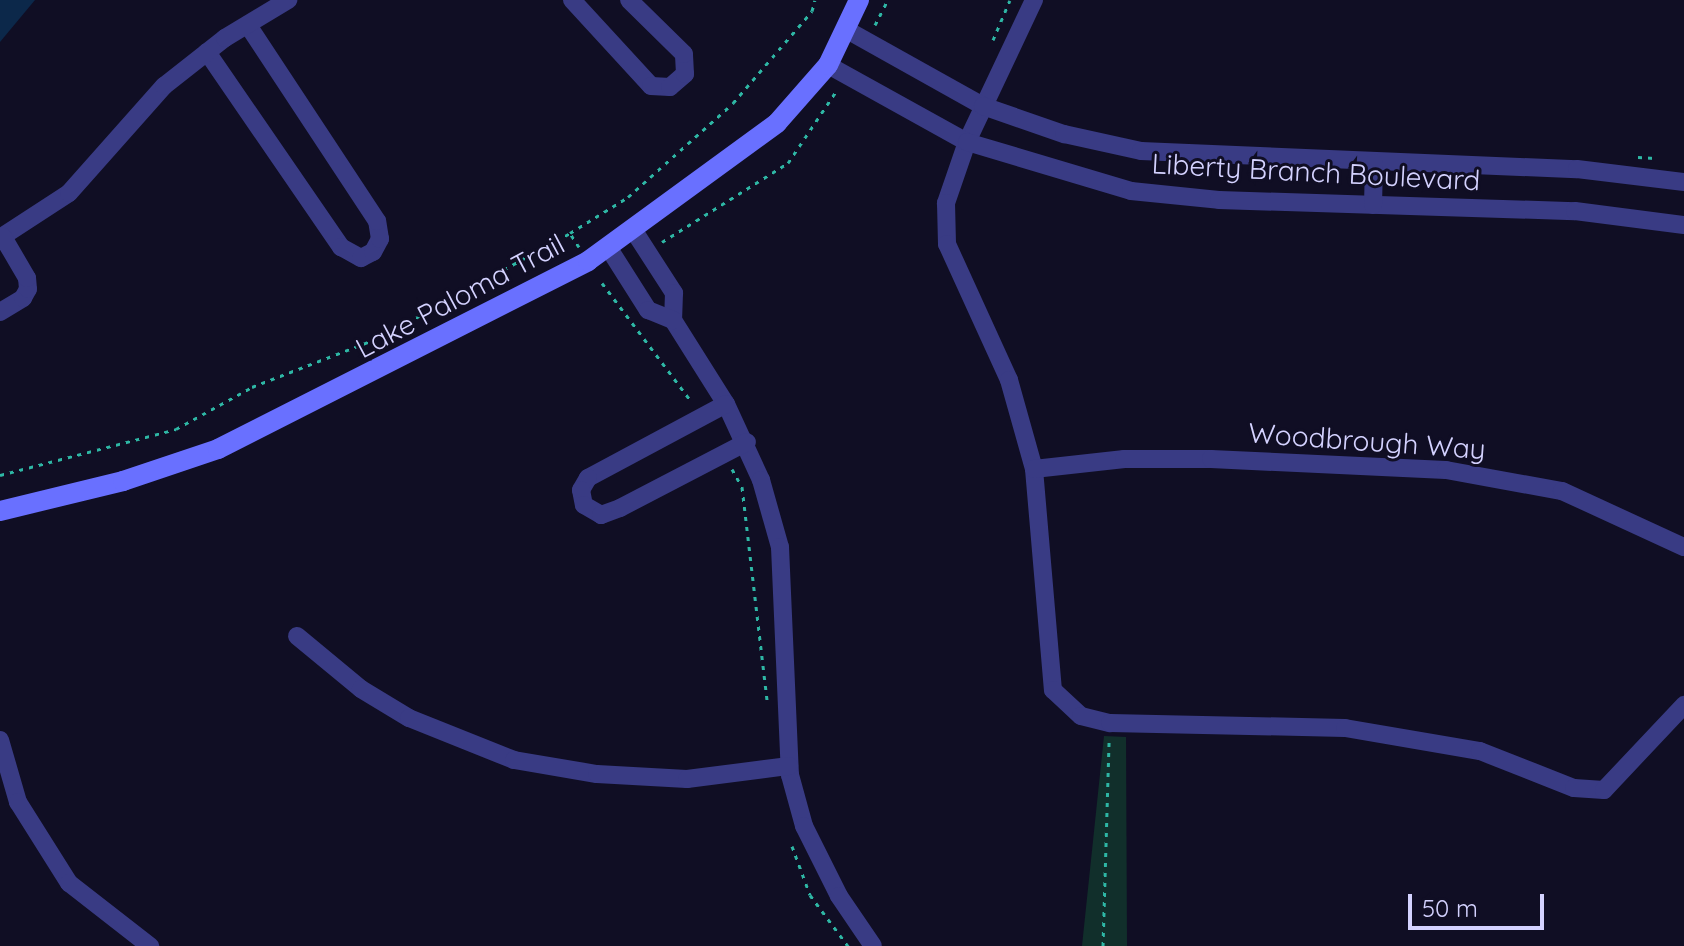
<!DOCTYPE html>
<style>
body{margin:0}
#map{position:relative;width:1684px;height:946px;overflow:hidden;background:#100e24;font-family:Quicksand,sans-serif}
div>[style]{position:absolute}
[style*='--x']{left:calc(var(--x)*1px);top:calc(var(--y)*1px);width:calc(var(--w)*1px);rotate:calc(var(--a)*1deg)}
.green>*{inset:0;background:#112f2b}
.water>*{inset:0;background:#0c284a}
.path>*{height:3px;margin-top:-1.5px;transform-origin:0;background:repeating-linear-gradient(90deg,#2eb7a5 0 4px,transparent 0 10px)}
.street>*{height:18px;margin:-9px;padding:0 9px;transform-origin:9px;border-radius:9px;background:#393b84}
.secondary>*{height:20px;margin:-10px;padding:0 10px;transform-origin:10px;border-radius:10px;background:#6970ff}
span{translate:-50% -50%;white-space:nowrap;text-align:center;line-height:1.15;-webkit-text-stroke:6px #100e24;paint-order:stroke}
.street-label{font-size:28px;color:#d4d2ff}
.scale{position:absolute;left:1408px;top:894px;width:136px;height:36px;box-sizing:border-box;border:4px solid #d4d2ff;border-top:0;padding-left:10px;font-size:24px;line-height:28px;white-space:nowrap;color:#d4d2ff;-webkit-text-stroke:6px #100e24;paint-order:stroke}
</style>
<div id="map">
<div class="green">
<div style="clip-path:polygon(1104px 736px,1126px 737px,1127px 946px,1082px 946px)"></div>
</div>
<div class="water">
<div style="clip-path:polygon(0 0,35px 0,0 42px)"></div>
</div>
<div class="path">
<div style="--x:875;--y:25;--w:28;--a:-63"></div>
<div style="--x:993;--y:40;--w:43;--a:-67"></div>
<div style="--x:1638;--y:157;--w:17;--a:3"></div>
<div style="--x:662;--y:242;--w:149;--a:-32.1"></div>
<div style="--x:788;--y:163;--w:88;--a:-56.1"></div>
<div style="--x:579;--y:247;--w:17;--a:-123"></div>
<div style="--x:570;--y:233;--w:68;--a:-31.8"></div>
<div style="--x:628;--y:197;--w:141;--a:-41.8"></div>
<div style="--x:733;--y:103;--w:121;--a:-49.3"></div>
<div style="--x:812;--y:11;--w:11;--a:-75"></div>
<div style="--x:602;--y:283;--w:148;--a:53"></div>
<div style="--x:732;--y:469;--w:21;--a:61"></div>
<div style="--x:742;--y:487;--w:215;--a:83.3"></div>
<div style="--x:0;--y:475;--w:182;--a:-14.6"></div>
<div style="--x:176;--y:429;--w:87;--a:-28.9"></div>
<div style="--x:252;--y:387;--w:138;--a:-21.2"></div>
<div style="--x:381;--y:337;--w:216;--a:-28.8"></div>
<div style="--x:792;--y:846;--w:52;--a:69.8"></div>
<div style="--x:810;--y:895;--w:64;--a:53.3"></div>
<div style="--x:1103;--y:946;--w:207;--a:-88.3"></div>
</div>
<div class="street">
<div style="--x:572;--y:0;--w:117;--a:47.4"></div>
<div style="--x:651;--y:86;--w:19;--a:3"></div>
<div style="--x:670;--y:87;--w:20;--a:-41"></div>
<div style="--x:685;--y:74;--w:20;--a:-93"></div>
<div style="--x:684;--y:54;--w:77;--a:-135.5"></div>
<div style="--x:1034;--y:0;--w:157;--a:115.3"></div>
<div style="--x:967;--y:142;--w:65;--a:109"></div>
<div style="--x:946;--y:203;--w:41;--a:88.6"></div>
<div style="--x:947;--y:244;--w:149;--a:65.5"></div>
<div style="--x:1009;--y:380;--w:92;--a:74.3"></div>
<div style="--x:1034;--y:469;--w:222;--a:85.1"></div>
<div style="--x:1053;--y:690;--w:38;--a:43"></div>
<div style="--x:1081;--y:716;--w:30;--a:14"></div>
<div style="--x:1110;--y:723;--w:235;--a:1.2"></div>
<div style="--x:1345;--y:728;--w:137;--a:9.7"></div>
<div style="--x:1480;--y:751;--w:101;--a:21.5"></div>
<div style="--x:1574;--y:788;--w:30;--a:4"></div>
<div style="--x:1604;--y:790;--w:117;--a:-46.7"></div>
<div style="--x:847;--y:30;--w:156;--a:29.2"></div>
<div style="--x:983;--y:106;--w:86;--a:19.1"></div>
<div style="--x:1064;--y:134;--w:79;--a:12.4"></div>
<div style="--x:1141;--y:151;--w:436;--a:2.4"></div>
<div style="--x:1577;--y:169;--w:108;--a:6.9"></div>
<div style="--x:207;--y:52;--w:237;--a:55.5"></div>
<div style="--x:341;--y:247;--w:23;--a:29"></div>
<div style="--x:361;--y:258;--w:13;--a:-27"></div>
<div style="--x:373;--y:252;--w:15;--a:-62"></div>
<div style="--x:380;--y:239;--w:18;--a:-99"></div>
<div style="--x:377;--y:221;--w:235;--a:-123.4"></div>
<div style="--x:828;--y:65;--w:159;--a:29"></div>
<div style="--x:967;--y:142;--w:171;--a:16.6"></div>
<div style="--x:1131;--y:191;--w:88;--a:5.8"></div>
<div style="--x:1219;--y:200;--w:356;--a:1.8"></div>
<div style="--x:1575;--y:211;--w:110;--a:7.3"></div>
<div style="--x:1373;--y:205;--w:42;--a:-88.6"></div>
<div style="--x:634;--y:231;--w:74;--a:57.2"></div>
<div style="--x:674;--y:293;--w:27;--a:92"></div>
<div style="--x:673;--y:320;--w:99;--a:57.8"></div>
<div style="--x:726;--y:404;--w:84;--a:65.3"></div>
<div style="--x:761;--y:480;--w:70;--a:74.2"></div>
<div style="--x:780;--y:547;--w:228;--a:87.5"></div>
<div style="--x:790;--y:775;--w:53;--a:74.6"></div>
<div style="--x:804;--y:826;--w:78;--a:63.4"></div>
<div style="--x:839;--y:896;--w:60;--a:55.8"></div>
<div style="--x:0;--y:238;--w:82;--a:-33.1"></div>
<div style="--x:69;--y:193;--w:143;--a:-48.4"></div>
<div style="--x:164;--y:86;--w:78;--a:-38.2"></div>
<div style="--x:225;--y:38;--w:74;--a:-31.1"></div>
<div style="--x:608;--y:247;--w:75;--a:57.6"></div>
<div style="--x:648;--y:310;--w:27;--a:22"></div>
<div style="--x:0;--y:312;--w:27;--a:-31"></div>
<div style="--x:23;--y:298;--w:10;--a:-61"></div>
<div style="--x:28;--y:289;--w:11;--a:-95"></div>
<div style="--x:27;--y:278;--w:48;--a:-120.3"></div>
<div style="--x:726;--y:404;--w:157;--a:151.8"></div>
<div style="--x:588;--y:478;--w:14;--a:120"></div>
<div style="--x:581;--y:490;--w:15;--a:79"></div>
<div style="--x:584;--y:505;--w:20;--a:30"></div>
<div style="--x:601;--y:515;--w:20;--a:-20"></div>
<div style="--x:620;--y:508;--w:143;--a:-27.5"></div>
<div style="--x:1034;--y:469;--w:91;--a:-6.3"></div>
<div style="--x:1124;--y:459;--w:87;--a:0"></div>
<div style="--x:1211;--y:459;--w:235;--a:2.7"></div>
<div style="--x:1446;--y:470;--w:118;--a:10.3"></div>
<div style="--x:1562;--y:491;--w:134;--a:24.7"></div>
<div style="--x:297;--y:636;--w:83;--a:39.6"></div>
<div style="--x:361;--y:689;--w:56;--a:31.1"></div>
<div style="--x:409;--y:718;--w:113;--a:21.8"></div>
<div style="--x:514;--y:760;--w:84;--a:9.6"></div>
<div style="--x:597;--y:774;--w:90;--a:3.2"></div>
<div style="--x:687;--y:779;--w:103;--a:-7.3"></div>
<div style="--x:0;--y:740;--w:65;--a:73.8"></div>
<div style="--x:18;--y:802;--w:96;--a:57.8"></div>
<div style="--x:69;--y:883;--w:103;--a:37.9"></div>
</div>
<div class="secondary">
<div style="--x:0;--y:511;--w:127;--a:-13.7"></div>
<div style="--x:123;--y:481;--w:100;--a:-18.6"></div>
<div style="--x:218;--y:449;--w:415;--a:-26.9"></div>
<div style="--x:588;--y:261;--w:234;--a:-36.1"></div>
<div style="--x:777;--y:123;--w:77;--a:-48.7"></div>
<div style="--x:828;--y:65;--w:72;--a:-64.5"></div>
</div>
<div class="street-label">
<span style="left:1316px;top:172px;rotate:3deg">Liberty Branch Boulevard</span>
<span style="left:460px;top:296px;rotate:-28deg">Lake Paloma Trail</span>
<span style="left:1367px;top:441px;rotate:4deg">Woodbrough Way</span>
</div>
<div class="scale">50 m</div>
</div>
